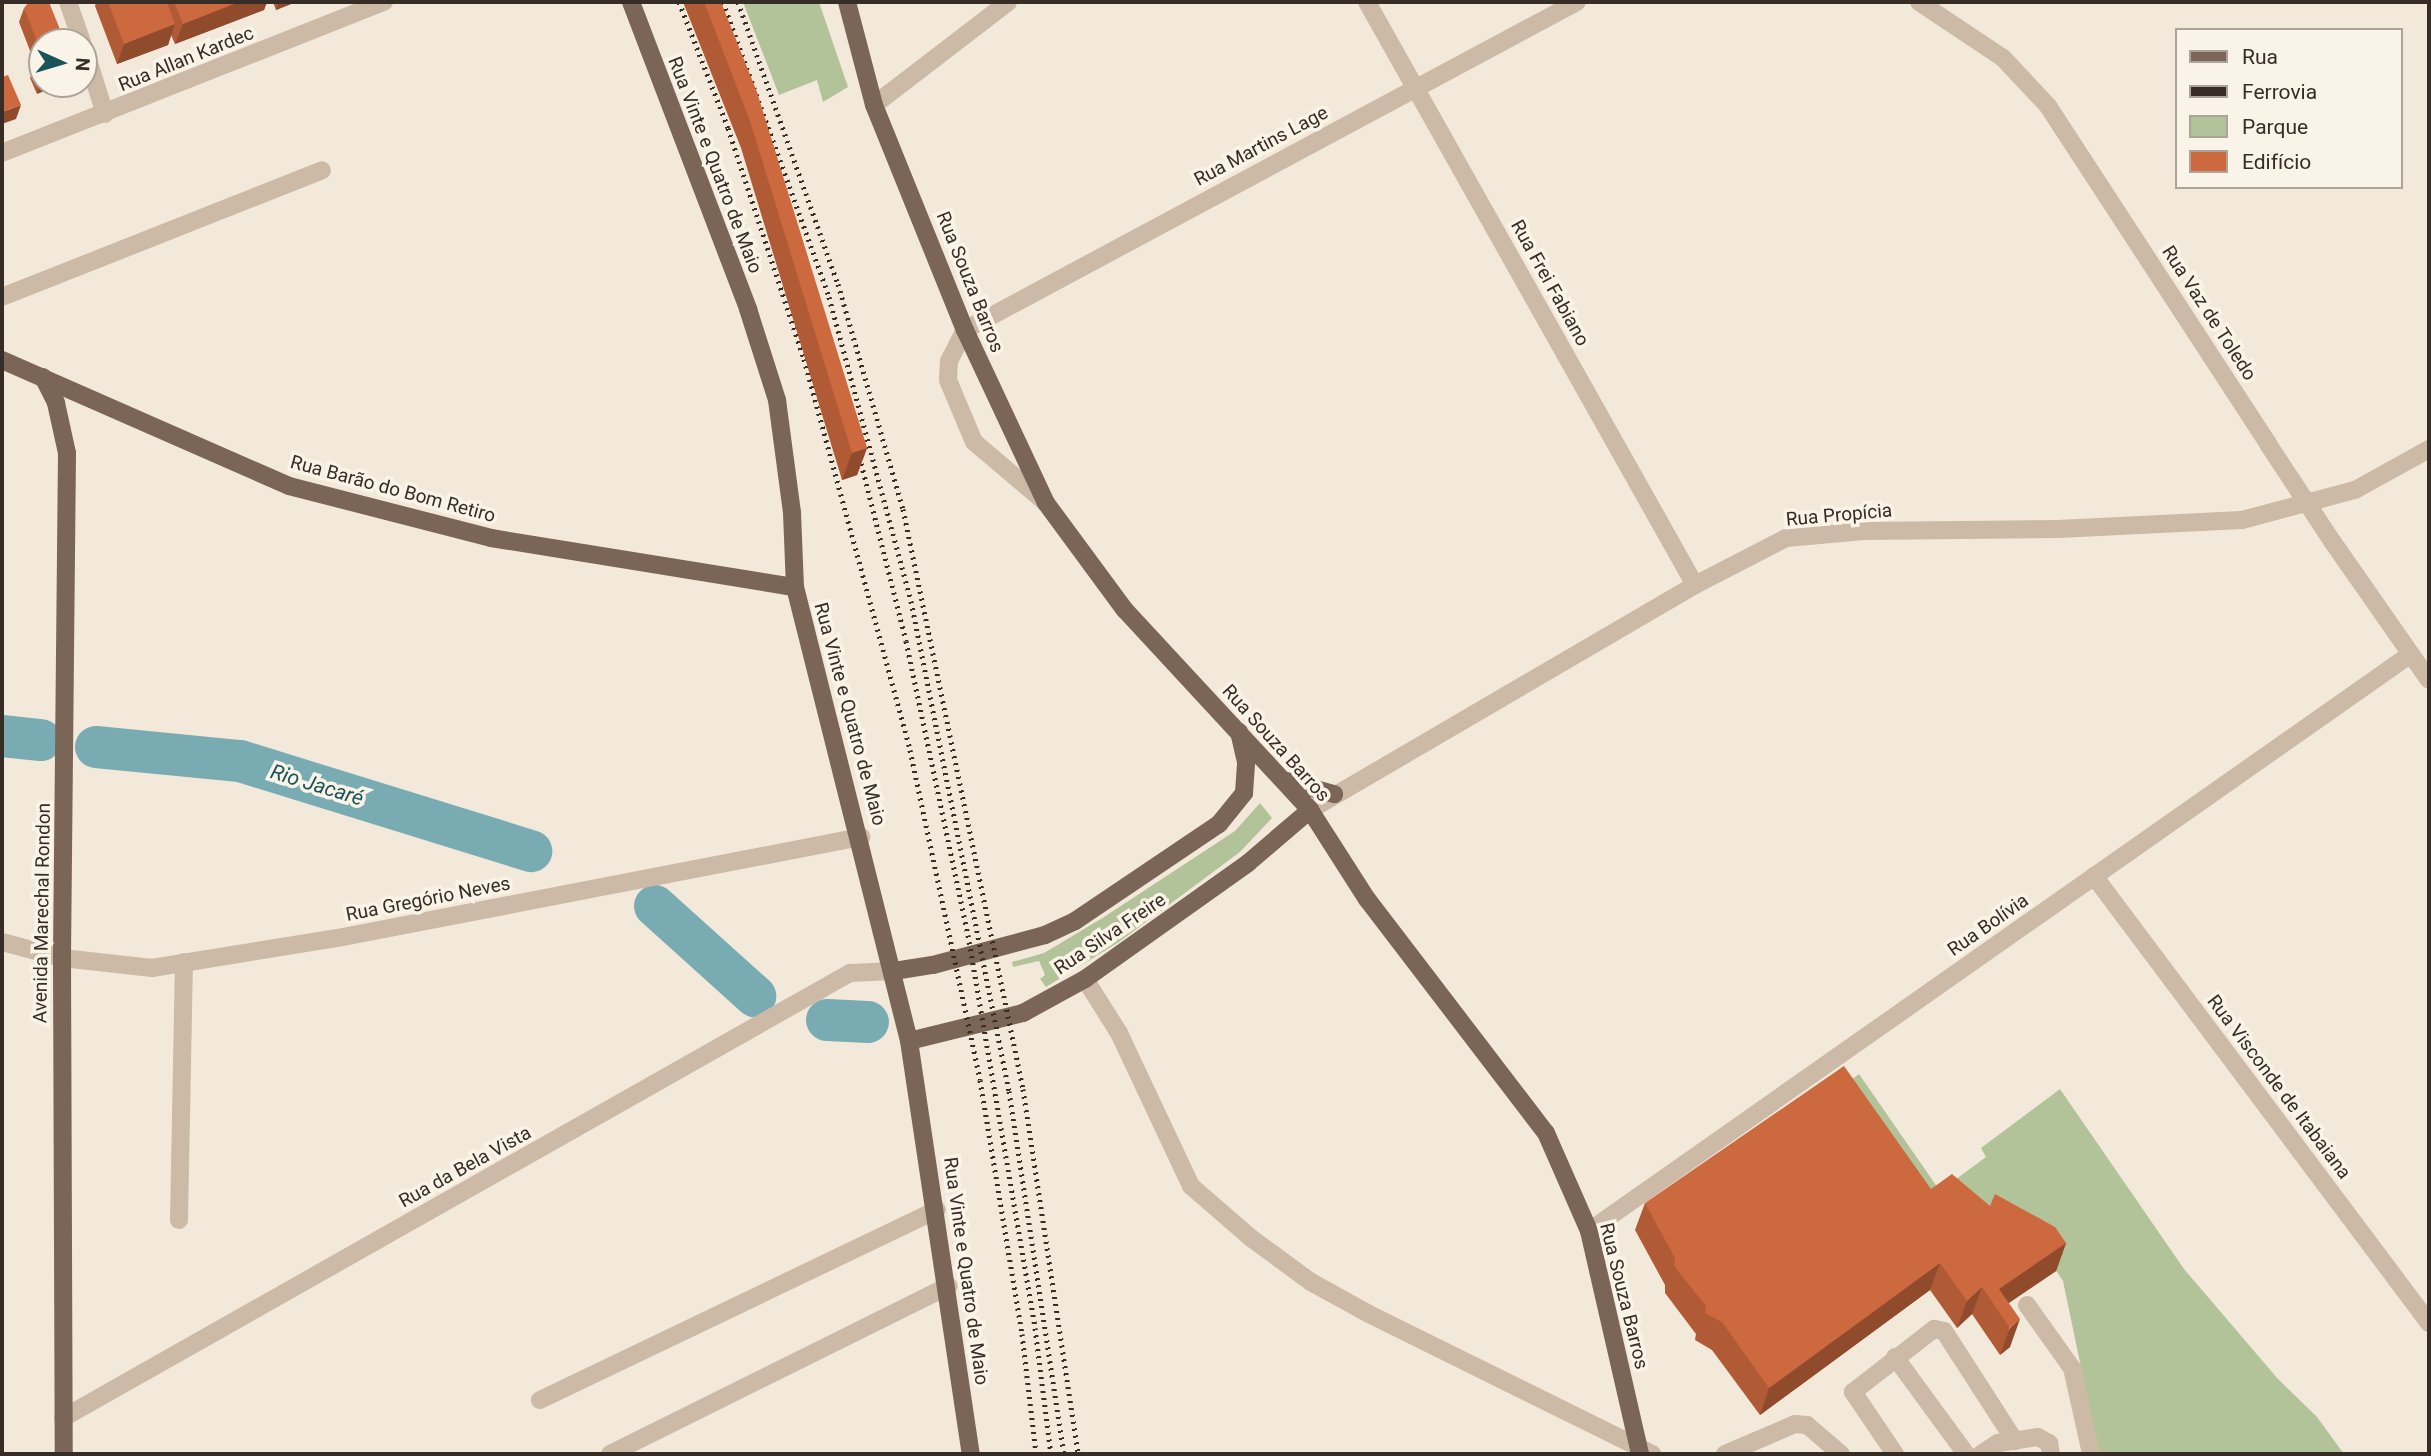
<!DOCTYPE html>
<meta charset="utf-8">
<style>
body{margin:0}
#map{position:relative;width:2431px;height:1456px;overflow:hidden;background:#f3e9da;font-family:Roboto,sans-serif}
div>[style]{position:absolute}
[style*='--x']{left:calc(var(--x)*1px);top:calc(var(--y)*1px);width:calc(var(--w)*1px);rotate:calc(var(--a)*1deg)}
.green>*{inset:0;background:#b3c399}
.river>*{height:42px;margin:-21px;padding:0 21px;transform-origin:21px;border-radius:21px;background:#78acb2}
.minor>*{height:18px;margin:-9px;padding:0 9px;transform-origin:9px;border-radius:9px;background:#ccb9a6}
.major>*{height:18px;margin:-9px;padding:0 9px;transform-origin:9px;border-radius:9px;background:#7a6557}
.rail>*{height:5px;margin-top:-2.5px;transform-origin:0;background:repeating-linear-gradient(90deg,#372d27 0 2px,transparent 0 7px)}
.minor-bridge>*{height:18px;margin:-9px;padding:0 9px;transform-origin:9px;border-radius:9px;background:#ccb9a6}
.wall>*{inset:0;background:#b05a36}
.shaded-wall>*{inset:0;background:#904a2c}
.building>*{inset:0;background:#cd693f}
span{translate:-50% -50%;white-space:nowrap;text-align:center;line-height:1.15;-webkit-text-stroke:7px #faf3e7;paint-order:stroke}
.street-label{font-size:19px;color:#372d27}
.water-label{font-size:21px;color:#1a545b;font-style:italic}
.frame{position:absolute;inset:0;border:4px solid #372d27;pointer-events:none}
.legend{position:absolute;left:2175px;top:28px;width:228px;height:161px;box-sizing:border-box;background:#faf3e7;border:2px solid #aca49a;margin:0;padding:9px 12px;list-style:none;font-size:21px;color:#372d27}
.legend li{display:flex;align-items:center;gap:14px;height:35px}
.legend b{width:35px;border:2px solid #aca49a}
.north{position:absolute;left:28px;top:28px;width:70px;height:70px;box-sizing:border-box;background:#faf3e7;border:2px solid #aca49a;border-radius:50%;rotate:94deg;font-size:19px;font-weight:700;line-height:28px;text-align:center;color:#372d27}
.north::after{content:'';display:block;margin:auto;width:24px;height:32px;background:#1a545b;clip-path:polygon(50% 0,100% 100%,50% 72%,0 100%)}
</style>
<div id="map">
<div class="green">
<div style="clip-path:polygon(743px 2px,819px 2px,848px 87px,823px 102px,817px 80px,779px 95px)"></div>
<div style="clip-path:polygon(1260px 803px,1272px 818px,1240px 852px,1119px 942px,1046px 987px,1040px 979px,1045px 975px,1039px 961px,1013px 967px,1012px 962px,1044px 953px,1104px 917px,1235px 831px)"></div>
<div style="clip-path:polygon(1859px 1074px,1940px 1191px,1986px 1157px,1981px 1148px,2060px 1089px,2184px 1269px,2278px 1379px,2317px 1417px,2344px 1454px,2099px 1454px,2063px 1281px,2045px 1254px,1943px 1202px,1834px 1093px)"></div>
</div>
<div class="river">
<div style="--x:2;--y:736;--w:39;--a:6"></div>
<div style="--x:96;--y:747;--w:145;--a:5.6"></div>
<div style="--x:240;--y:761;--w:305;--a:17.2"></div>
<div style="--x:655;--y:906;--w:135;--a:42"></div>
<div style="--x:827;--y:1020;--w:41;--a:2.8"></div>
</div>
<div class="minor">
<div style="--x:68;--y:2;--w:42;--a:70.7"></div>
<div style="--x:1367;--y:2;--w:669;--a:60.64"></div>
<div style="--x:1919;--y:2;--w:101;--a:33.7"></div>
<div style="--x:2003;--y:58;--w:66;--a:46.8"></div>
<div style="--x:2048;--y:106;--w:403;--a:56.9"></div>
<div style="--x:84;--y:47;--w:70;--a:72.6"></div>
<div style="--x:874;--y:105;--w:169;--a:-37.5"></div>
<div style="--x:2;--y:153;--w:411;--a:-21.6"></div>
<div style="--x:2;--y:297;--w:344;--a:-21.6"></div>
<div style="--x:1046;--y:503;--w:94;--a:-139.7"></div>
<div style="--x:974;--y:442;--w:67;--a:-112.8"></div>
<div style="--x:948;--y:380;--w:19;--a:-87"></div>
<div style="--x:949;--y:361;--w:35;--a:-63"></div>
<div style="--x:965;--y:330;--w:694;--a:-28.19"></div>
<div style="--x:2332;--y:541;--w:169;--a:55.1"></div>
<div style="--x:1310;--y:810;--w:446;--a:-30.3"></div>
<div style="--x:1695;--y:585;--w:102;--a:-27.3"></div>
<div style="--x:1786;--y:538;--w:78;--a:-5.1"></div>
<div style="--x:1864;--y:531;--w:194;--a:-0.6"></div>
<div style="--x:2058;--y:529;--w:184;--a:-2.8"></div>
<div style="--x:2242;--y:520;--w:117;--a:-14.9"></div>
<div style="--x:2355;--y:490;--w:85;--a:-29"></div>
<div style="--x:2094;--y:876;--w:559;--a:53.15"></div>
<div style="--x:2;--y:942;--w:62;--a:14.9"></div>
<div style="--x:62;--y:958;--w:91;--a:6.3"></div>
<div style="--x:152;--y:968;--w:193;--a:-9.2"></div>
<div style="--x:343;--y:937;--w:528;--a:-10.93"></div>
<div style="--x:1085;--y:979;--w:64;--a:57.8"></div>
<div style="--x:1119;--y:1033;--w:169;--a:64.8"></div>
<div style="--x:1191;--y:1186;--w:79;--a:40.9"></div>
<div style="--x:1251;--y:1238;--w:74;--a:36.3"></div>
<div style="--x:1311;--y:1282;--w:66;--a:28.9"></div>
<div style="--x:1369;--y:1314;--w:316;--a:26.3"></div>
<div style="--x:179;--y:1220;--w:258;--a:-88.9"></div>
<div style="--x:1589;--y:1231;--w:1004;--a:-35.07"></div>
<div style="--x:2027;--y:1305;--w:77;--a:54.5"></div>
<div style="--x:2072;--y:1368;--w:88;--a:77.5"></div>
<div style="--x:1895;--y:1357;--w:120;--a:53.8"></div>
<div style="--x:540;--y:1400;--w:440;--a:-25.6"></div>
<div style="--x:63;--y:1418;--w:904;--a:-29.49"></div>
<div style="--x:850;--y:973;--w:44;--a:-2.6"></div>
<div style="--x:610;--y:1454;--w:378;--a:-26.4"></div>
<div style="--x:1725;--y:1454;--w:76;--a:-23.2"></div>
<div style="--x:1795;--y:1424;--w:12;--a:5"></div>
<div style="--x:1807;--y:1425;--w:45;--a:40.5"></div>
<div style="--x:1895;--y:1454;--w:75;--a:-124.1"></div>
<div style="--x:1853;--y:1392;--w:103;--a:-37.9"></div>
<div style="--x:1934;--y:1329;--w:10;--a:11"></div>
<div style="--x:1944;--y:1331;--w:131;--a:57.2"></div>
<div style="--x:1981;--y:1454;--w:20;--a:-33"></div>
<div style="--x:1998;--y:1443;--w:40;--a:-8.5"></div>
<div style="--x:2038;--y:1437;--w:13;--a:29"></div>
<div style="--x:2049;--y:1443;--w:11;--a:80"></div>
</div>
<div class="major">
<div style="--x:631;--y:2;--w:329;--a:69.1"></div>
<div style="--x:748;--y:309;--w:96;--a:72.3"></div>
<div style="--x:777;--y:400;--w:114;--a:82.4"></div>
<div style="--x:792;--y:513;--w:74;--a:87.7"></div>
<div style="--x:795;--y:587;--w:468;--a:75.9"></div>
<div style="--x:909;--y:1041;--w:418;--a:81.5"></div>
<div style="--x:847;--y:2;--w:106;--a:75.3"></div>
<div style="--x:874;--y:105;--w:243;--a:68"></div>
<div style="--x:965;--y:330;--w:191;--a:64.9"></div>
<div style="--x:1046;--y:503;--w:133;--a:53.6"></div>
<div style="--x:1125;--y:610;--w:272;--a:47.2"></div>
<div style="--x:1310;--y:810;--w:106;--a:57.4"></div>
<div style="--x:1367;--y:899;--w:295;--a:52.6"></div>
<div style="--x:1546;--y:1133;--w:107;--a:66.3"></div>
<div style="--x:1589;--y:1231;--w:229;--a:77.1"></div>
<div style="--x:2;--y:360;--w:313;--a:23.7"></div>
<div style="--x:289;--y:486;--w:209;--a:14.4"></div>
<div style="--x:491;--y:538;--w:308;--a:9.2"></div>
<div style="--x:43;--y:377;--w:29;--a:63"></div>
<div style="--x:56;--y:403;--w:51;--a:77.6"></div>
<div style="--x:67;--y:453;--w:505;--a:90.57"></div>
<div style="--x:62;--y:958;--w:496;--a:89.8"></div>
<div style="--x:1286;--y:781;--w:50;--a:15.2"></div>
<div style="--x:894;--y:971;--w:39;--a:-9"></div>
<div style="--x:933;--y:965;--w:116;--a:-15"></div>
<div style="--x:1045;--y:935;--w:33;--a:-25"></div>
<div style="--x:1075;--y:921;--w:174;--a:-34"></div>
<div style="--x:1219;--y:824;--w:40;--a:-51"></div>
<div style="--x:1244;--y:793;--w:31;--a:-86"></div>
<div style="--x:1246;--y:762;--w:31;--a:-103"></div>
<div style="--x:909;--y:1041;--w:117;--a:-13.8"></div>
<div style="--x:1023;--y:1013;--w:71;--a:-28.7"></div>
<div style="--x:1085;--y:979;--w:200;--a:-35.4"></div>
<div style="--x:1248;--y:863;--w:82;--a:-40.5"></div>
</div>
<div class="rail">
<div style="--x:679;--y:2;--w:135;--a:68.7"></div>
<div style="--x:728;--y:128;--w:243;--a:71.8"></div>
<div style="--x:804;--y:359;--w:405;--a:74.8"></div>
<div style="--x:910;--y:750;--w:337;--a:78"></div>
<div style="--x:980;--y:1080;--w:257;--a:80.6"></div>
<div style="--x:1022;--y:1334;--w:121;--a:83.3"></div>
<div style="--x:723;--y:2;--w:313;--a:70.2"></div>
<div style="--x:829;--y:297;--w:315;--a:74.9"></div>
<div style="--x:911;--y:601;--w:500;--a:78.7"></div>
<div style="--x:1009;--y:1091;--w:367;--a:81.4"></div>
<div style="--x:738;--y:2;--w:299;--a:70.5"></div>
<div style="--x:838;--y:284;--w:234;--a:73.9"></div>
<div style="--x:903;--y:509;--w:592;--a:78.31"></div>
<div style="--x:1023;--y:1089;--w:369;--a:81.4"></div>
<div style="--x:856;--y:443;--w:204;--a:75.8"></div>
<div style="--x:906;--y:641;--w:300;--a:78.1"></div>
<div style="--x:968;--y:935;--w:399;--a:80.3"></div>
<div style="--x:1035;--y:1328;--w:127;--a:82.8"></div>
</div>
<div class="minor-bridge">
<div style="--x:2268;--y:444;--w:116;--a:56.6"></div>
</div>
<div class="wall">
<div style="clip-path:polygon(96px 2px,267px 2px,264px 10px,175px 44px,171px 35px,168px 45px,117px 64px,95px 6px)"></div>
<div style="clip-path:polygon(273px 2px,296px 2px,276px 10px)"></div>
<div style="clip-path:polygon(683px 2px,721px 2px,867px 448px,857px 475px,842px 480px,741px 148px)"></div>
<div style="clip-path:polygon(24px 8px,42px 42px,42px 84px,37px 94px,30px 78px,33px 71px,37px 69px,19px 22px)"></div>
<div style="clip-path:polygon(1931px 1189px,1990px 1206px,2066px 1243px,2056px 1271px,2009px 1303px,2010px 1347px,2000px 1355px,1972px 1314px,1957px 1328px,1930px 1290px,1760px 1415px,1712px 1350px,1695px 1340px,1696px 1334px,1665px 1293px,1665px 1285px,1635px 1230px,1645px 1203px)"></div>
</div>
<div class="shaded-wall">
<div style="clip-path:polygon(239px 2px,267px 2px,264px 10px,175px 44px,183px 24px)"></div>
<div style="clip-path:polygon(279px 2px,296px 2px,276px 10px)"></div>
<div style="clip-path:polygon(175px 24px,168px 45px,117px 64px,124px 44px)"></div>
<div style="clip-path:polygon(47px 84px,62px 84px,37px 94px,39px 87px)"></div>
<div style="clip-path:polygon(21px 105px,16px 119px,2px 124px,2px 112px)"></div>
<div style="clip-path:polygon(867px 448px,857px 475px,842px 480px,852px 453px)"></div>
<div style="clip-path:polygon(2066px 1243px,2056px 1271px,1998px 1310px,1999px 1289px)"></div>
<div style="clip-path:polygon(1940px 1263px,1930px 1290px,1760px 1415px,1769px 1388px)"></div>
<div style="clip-path:polygon(1982px 1287px,1972px 1314px,1957px 1328px,1967px 1301px)"></div>
<div style="clip-path:polygon(2020px 1319px,2010px 1347px,2000px 1355px,2010px 1328px)"></div>
</div>
<div class="building">
<div style="clip-path:polygon(29px 2px,49px 2px,65px 42px,42px 42px,42px 54px,24px 8px)"></div>
<div style="clip-path:polygon(108px 2px,167px 2px,175px 24px,124px 44px)"></div>
<div style="clip-path:polygon(174px 2px,239px 2px,183px 24px)"></div>
<div style="clip-path:polygon(704px 2px,721px 2px,757px 92px,867px 448px,852px 453px,750px 121px)"></div>
<div style="clip-path:polygon(42px 67px,42px 84px,47px 84px,39px 87px,33px 71px)"></div>
<div style="clip-path:polygon(8px 75px,21px 105px,2px 112px,2px 77px)"></div>
<div style="clip-path:polygon(1844px 1066px,1931px 1189px,1952px 1174px,1990px 1206px,1995px 1194px,2055px 1227px,2066px 1243px,1999px 1289px,2020px 1319px,2010px 1328px,1982px 1287px,1967px 1301px,1940px 1263px,1769px 1388px,1722px 1322px,1705px 1313px,1706px 1306px,1674px 1266px,1675px 1258px,1645px 1203px)"></div>
</div>
<div class="street-label">
<span style="left:186px;top:59px;rotate:-22deg">Rua Allan Kardec</span>
<span style="left:1261px;top:146px;rotate:-28deg">Rua Martins Lage</span>
<span style="left:715px;top:165px;rotate:69deg">Rua Vinte e Quatro de Maio</span>
<span style="left:970px;top:282px;rotate:68deg">Rua Souza Barros</span>
<span style="left:1550px;top:283px;rotate:61deg">Rua Frei Fabiano</span>
<span style="left:2209px;top:313px;rotate:57deg">Rua Vaz de Toledo</span>
<span style="left:393px;top:489px;rotate:15deg">Rua Barão do Bom Retiro</span>
<span style="left:1839px;top:515px;rotate:-5deg">Rua Propícia</span>
<span style="left:850px;top:714px;rotate:75deg">Rua Vinte e Quatro de Maio</span>
<span style="left:1276px;top:743px;rotate:48deg">Rua Souza Barros</span>
<span style="left:428px;top:899px;rotate:-11deg">Rua Gregório Neves</span>
<span style="left:42px;top:913px;rotate:-89deg">Avenida Marechal Rondon</span>
<span style="left:1988px;top:925px;rotate:-35deg">Rua Bolívia</span>
<span style="left:1110px;top:934px;rotate:-34deg">Rua Silva Freire</span>
<span style="left:2279px;top:1087px;rotate:53deg">Rua Visconde de Itabaiana</span>
<span style="left:465px;top:1167px;rotate:-29deg">Rua da Bela Vista</span>
<span style="left:966px;top:1271px;rotate:82deg">Rua Vinte e Quatro de Maio</span>
<span style="left:1624px;top:1296px;rotate:76deg">Rua Souza Barros</span>
</div>
<div class="water-label">
<span style="left:317px;top:785px;rotate:17deg">Rio Jacaré</span>
</div>
<div class="frame"></div>
<ul class="legend">
<li><b style="height:9px;background:#7a6557"></b>Rua</li>
<li><b style="height:9px;background:#372d27"></b>Ferrovia</li>
<li><b style="height:19px;background:#b3c399"></b>Parque</li>
<li><b style="height:19px;background:#cd693f"></b>Edifício</li>
</ul>
<div class="north">N</div>
</div>
